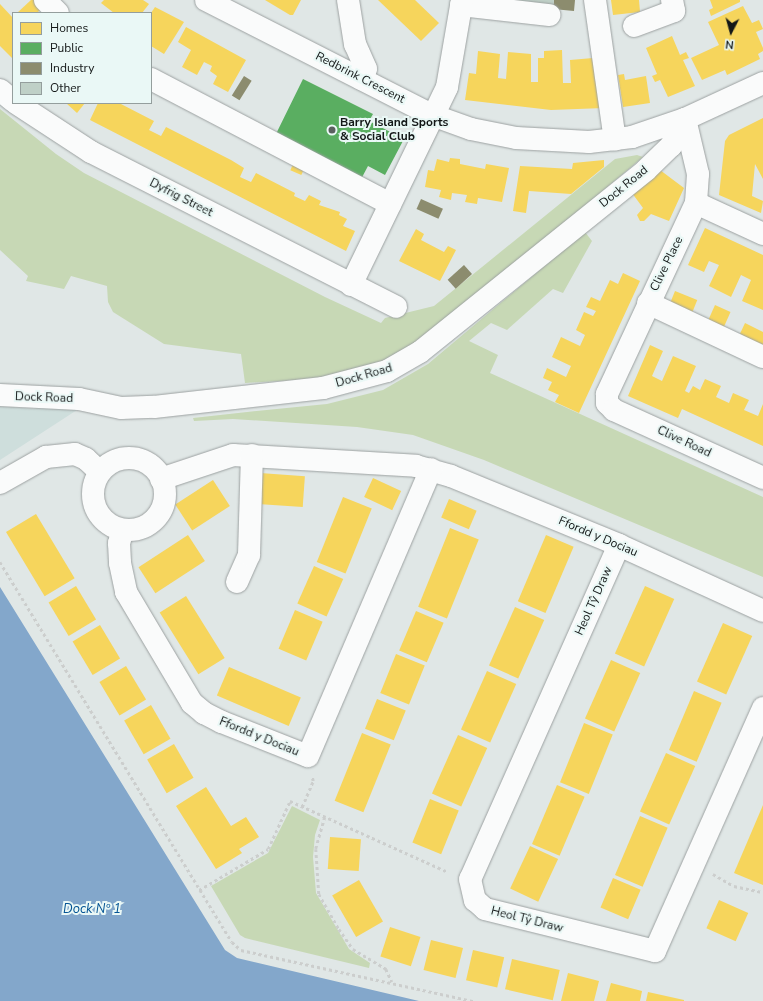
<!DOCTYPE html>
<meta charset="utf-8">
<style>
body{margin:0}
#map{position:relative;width:763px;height:1001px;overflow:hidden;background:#e0e7e6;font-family:"Nunito Sans",sans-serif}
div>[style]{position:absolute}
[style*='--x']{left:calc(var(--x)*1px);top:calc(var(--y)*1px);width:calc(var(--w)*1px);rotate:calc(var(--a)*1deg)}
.built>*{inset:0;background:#cededc}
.green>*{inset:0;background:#c7d8b5}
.water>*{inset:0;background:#83a7cb}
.homes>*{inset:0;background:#f6d55c;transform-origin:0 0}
.public>*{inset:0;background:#5aae61}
.industry>*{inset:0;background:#8c8c6e;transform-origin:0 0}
.building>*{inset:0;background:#bfd0c7}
.path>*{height:2.5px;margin-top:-1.25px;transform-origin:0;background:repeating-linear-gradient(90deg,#cccecd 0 3px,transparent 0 6px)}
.roads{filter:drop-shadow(0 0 1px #9ca1a1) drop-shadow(0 0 1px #9ca1a1)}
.minor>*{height:22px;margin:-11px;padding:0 11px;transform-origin:11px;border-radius:11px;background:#fafbfb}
.minor>.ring{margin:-11px;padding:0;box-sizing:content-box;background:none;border:22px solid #fafbfb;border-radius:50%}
.dots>*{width:11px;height:11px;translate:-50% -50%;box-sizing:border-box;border:2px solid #eaf8f6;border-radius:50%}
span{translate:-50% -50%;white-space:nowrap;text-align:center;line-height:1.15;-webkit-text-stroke:4px #eaf8f6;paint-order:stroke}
.street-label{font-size:12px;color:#131717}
.poi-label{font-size:12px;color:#131717;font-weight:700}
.left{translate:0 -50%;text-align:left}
.water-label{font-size:13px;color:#045494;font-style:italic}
.legend{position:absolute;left:12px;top:12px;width:140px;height:92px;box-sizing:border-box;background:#eaf8f6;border:1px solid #949e9d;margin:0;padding:5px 7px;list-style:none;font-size:12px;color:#131717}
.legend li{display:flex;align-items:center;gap:8px;height:20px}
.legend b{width:20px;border:1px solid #949e9d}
.north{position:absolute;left:711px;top:12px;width:40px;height:40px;-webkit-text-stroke:3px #eaf8f6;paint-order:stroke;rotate:186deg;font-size:11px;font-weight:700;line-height:16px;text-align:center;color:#131717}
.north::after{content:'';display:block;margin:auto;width:14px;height:18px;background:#131717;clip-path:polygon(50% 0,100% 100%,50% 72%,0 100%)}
</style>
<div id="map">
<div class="built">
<div style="clip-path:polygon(70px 402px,77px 410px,0 460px,0 406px,34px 409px)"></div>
</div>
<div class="green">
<div style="clip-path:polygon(0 109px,56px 154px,84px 173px,325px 297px,381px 323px,385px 318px,434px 306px,615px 159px,637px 155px,643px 157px,429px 337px,380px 365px,314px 379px,245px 383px,241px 354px,164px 344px,113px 312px,108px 302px,107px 286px,71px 276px,64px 289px,26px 281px,28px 276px,0 250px)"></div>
<div style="clip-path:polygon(585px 232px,592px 241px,563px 293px,553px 289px,507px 330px,491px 323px,469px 341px,498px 355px,490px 373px,763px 497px,763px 577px,484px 460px,413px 435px,357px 427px,233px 419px,194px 421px,193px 418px,247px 412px,327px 404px,383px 390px,428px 364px)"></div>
<div style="clip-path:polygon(292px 806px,320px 820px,315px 835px,313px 857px,316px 893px,349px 949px,370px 963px,369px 968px,245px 938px,240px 935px,211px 886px,268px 853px)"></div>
</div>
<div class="water">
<div style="clip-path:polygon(0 587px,225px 950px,237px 958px,419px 1001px,0 1001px)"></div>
</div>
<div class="homes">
<div style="clip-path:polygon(31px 0,37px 0,43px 7px,37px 13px,17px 13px)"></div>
<div style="clip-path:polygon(104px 0,143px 0,149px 4px,142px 13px,114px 13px,101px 3px)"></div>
<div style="clip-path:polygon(265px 0,301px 0,293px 15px,290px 15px)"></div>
<div style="clip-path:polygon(378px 0,415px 0,439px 23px,421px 41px)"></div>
<div style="clip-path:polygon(611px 0,639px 0,640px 12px,613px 15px)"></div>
<div style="clip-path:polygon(710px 0,740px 0,740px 2px,711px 16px,709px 10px,713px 8px)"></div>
<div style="clip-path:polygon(0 4px,13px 18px,13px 59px,0 46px)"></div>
<div style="clip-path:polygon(743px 6px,752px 23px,759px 20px,763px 29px,756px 32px,763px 48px,763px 51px,758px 54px,760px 59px,727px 75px,725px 70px,702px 80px,691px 58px,719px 45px,708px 22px)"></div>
<div style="clip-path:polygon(155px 7px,184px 22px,164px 54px,151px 46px,151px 13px)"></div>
<div style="clip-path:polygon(186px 27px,246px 60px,228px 92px,213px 84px,217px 76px,210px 71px,212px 66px,204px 62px,197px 75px,182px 67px,191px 50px,178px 42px)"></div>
<div style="clip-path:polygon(672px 36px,680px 55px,686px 52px,689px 58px,683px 60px,695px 86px,668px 97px,660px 80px,655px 82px,652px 76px,657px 74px,646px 48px)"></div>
<div style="clip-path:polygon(562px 50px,563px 83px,571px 83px,570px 60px,593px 58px,595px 81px,600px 80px,604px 108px,551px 110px,465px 100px,469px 73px,476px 74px,478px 51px,500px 54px,498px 78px,506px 79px,508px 52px,531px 54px,531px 82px,538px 82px,538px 58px,544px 58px,544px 51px)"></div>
<div style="clip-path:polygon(624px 74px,625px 80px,646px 76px,650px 103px,623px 107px,618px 75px)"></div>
<div style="clip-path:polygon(66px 103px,85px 103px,77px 113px)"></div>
<div style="clip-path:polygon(98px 103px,119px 103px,154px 121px,149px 130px,161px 136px,166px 127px,231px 160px,244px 168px,240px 177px,251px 182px,256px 173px,295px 193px,294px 196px,305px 201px,309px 195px,321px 201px,319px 205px,340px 212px,339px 215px,347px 219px,343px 226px,355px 231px,346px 251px,90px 120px)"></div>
<div style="clip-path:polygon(763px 118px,763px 179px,755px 164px,752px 196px,763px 201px,761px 213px,719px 195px,725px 141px,729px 135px)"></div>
<div style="clip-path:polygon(450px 158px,460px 159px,460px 164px,485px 169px,486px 164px,509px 168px,502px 202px,478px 198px,477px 204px,465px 202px,467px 195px,452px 193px,451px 200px,439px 197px,441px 190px,425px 187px,428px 170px,434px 171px,437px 159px,449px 162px)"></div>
<div style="clip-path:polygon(604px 160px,604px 167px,571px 194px,529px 191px,526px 213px,513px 211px,520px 166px,572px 169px,573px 163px)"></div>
<div style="left:294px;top:162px;width:12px;height:9px;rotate:24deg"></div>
<div style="clip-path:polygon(660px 170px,684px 188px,669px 221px,651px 214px,644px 221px,640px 221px,637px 215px,643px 208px,632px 193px)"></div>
<div style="clip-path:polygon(705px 228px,763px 255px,763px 310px,742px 301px,751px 280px,741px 275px,731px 297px,709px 286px,719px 265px,709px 261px,704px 272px,688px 265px)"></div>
<div style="clip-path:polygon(416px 229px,424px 234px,421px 240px,444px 252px,448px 246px,456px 250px,440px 281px,399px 261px)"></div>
<div style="clip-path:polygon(623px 273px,640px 281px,579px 413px,555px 402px,559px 395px,548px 390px,552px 382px,543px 378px,547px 368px,566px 377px,571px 366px,552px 357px,561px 337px,580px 346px,585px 335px,576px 330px,584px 312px,593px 316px,596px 311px,586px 307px,591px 297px,600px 301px,610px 280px,618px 284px)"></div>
<div style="left:675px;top:291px;width:24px;height:15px;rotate:22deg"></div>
<div style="left:715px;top:305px;width:17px;height:20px;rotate:24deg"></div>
<div style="clip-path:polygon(745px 323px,763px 332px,763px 350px,738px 338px)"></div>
<div style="clip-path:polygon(650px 345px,663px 351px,652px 376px,662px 381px,673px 356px,696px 366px,685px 391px,689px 393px,693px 386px,700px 390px,705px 379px,721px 386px,716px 397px,729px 403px,733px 393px,749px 400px,744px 410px,758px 416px,763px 404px,763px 446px,682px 409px,678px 418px,628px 396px)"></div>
<div style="left:260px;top:473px;width:45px;height:31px;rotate:4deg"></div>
<div style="left:373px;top:478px;width:31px;height:21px;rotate:25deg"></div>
<div style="left:213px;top:480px;width:31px;height:45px;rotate:57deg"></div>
<div style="left:343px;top:497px;width:31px;height:70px;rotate:22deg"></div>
<div style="left:449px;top:499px;width:30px;height:20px;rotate:23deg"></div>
<div style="left:36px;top:514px;width:75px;height:35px;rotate:59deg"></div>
<div style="left:450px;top:528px;width:31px;height:85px;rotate:22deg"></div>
<div style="left:188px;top:535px;width:31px;height:59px;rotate:57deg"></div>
<div style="left:546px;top:535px;width:30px;height:72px;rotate:23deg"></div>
<div style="left:314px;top:566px;width:32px;height:41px;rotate:24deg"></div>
<div style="left:76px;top:586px;width:39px;height:32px;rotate:59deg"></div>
<div style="left:645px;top:586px;width:32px;height:74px;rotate:24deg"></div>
<div style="left:186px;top:596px;width:73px;height:31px;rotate:58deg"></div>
<div style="left:515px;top:607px;width:32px;height:64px;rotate:24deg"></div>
<div style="left:295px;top:610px;width:30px;height:42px;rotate:23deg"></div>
<div style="left:416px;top:611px;width:30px;height:43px;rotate:23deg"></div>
<div style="left:723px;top:623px;width:32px;height:64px;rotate:24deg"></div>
<div style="left:100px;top:625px;width:39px;height:32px;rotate:59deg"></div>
<div style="left:396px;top:654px;width:31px;height:42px;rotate:22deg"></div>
<div style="left:611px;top:660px;width:32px;height:64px;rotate:24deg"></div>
<div style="left:126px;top:666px;width:39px;height:31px;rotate:59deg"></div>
<div style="left:229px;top:667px;width:78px;height:31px;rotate:23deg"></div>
<div style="left:487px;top:671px;width:32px;height:64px;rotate:24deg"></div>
<div style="left:694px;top:691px;width:30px;height:64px;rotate:23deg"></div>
<div style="left:377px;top:699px;width:31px;height:32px;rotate:22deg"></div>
<div style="left:151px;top:705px;width:39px;height:31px;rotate:60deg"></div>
<div style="left:584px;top:723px;width:31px;height:64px;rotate:22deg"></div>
<div style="left:362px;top:733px;width:31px;height:73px;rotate:22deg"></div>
<div style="left:458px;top:735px;width:32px;height:64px;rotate:24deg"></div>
<div style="left:174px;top:744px;width:39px;height:31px;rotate:60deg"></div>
<div style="left:666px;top:753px;width:32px;height:64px;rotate:24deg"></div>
<div style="left:557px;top:785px;width:30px;height:64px;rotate:23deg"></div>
<div style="clip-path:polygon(206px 787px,231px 826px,246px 817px,259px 837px,239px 849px,242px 853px,216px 869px,176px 806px)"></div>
<div style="left:430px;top:799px;width:31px;height:47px;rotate:22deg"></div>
<div style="clip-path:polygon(763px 805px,763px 885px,734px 873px)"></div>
<div style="left:640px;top:816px;width:30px;height:64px;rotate:23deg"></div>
<div style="left:330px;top:837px;width:31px;height:32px;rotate:4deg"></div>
<div style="left:530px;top:846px;width:31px;height:47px;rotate:25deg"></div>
<div style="left:613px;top:878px;width:30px;height:32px;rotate:23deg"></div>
<div style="left:359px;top:880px;width:48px;height:31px;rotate:60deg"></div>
<div style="left:719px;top:900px;width:32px;height:31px;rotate:24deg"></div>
<div style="left:390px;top:927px;width:32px;height:31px;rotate:18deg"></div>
<div style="left:431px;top:940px;width:33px;height:31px;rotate:14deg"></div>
<div style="left:473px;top:950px;width:32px;height:31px;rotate:13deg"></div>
<div style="left:512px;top:959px;width:49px;height:31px;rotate:13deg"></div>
<div style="clip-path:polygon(568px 973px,599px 981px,594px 1001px,561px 1001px)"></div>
<div style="clip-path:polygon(611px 983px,642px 991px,640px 1001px,606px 1001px)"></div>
<div style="clip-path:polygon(648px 992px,684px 1000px,684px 1001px,646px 1001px)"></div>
</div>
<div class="public">
<div style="clip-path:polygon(303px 79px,373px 114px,369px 121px,404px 139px,385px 175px,368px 166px,359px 183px,273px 140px)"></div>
</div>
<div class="industry">
<div style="clip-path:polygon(554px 0,575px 0,574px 11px,553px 9px)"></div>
<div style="left:244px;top:76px;width:9px;height:23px;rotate:32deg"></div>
<div style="left:421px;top:199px;width:24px;height:11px;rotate:24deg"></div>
<div style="left:464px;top:265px;width:12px;height:22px;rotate:48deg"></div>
</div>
<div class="building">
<div style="clip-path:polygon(488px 0,554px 0,553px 9px)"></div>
</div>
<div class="path">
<div style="--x:0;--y:562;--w:445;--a:58.6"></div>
<div style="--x:232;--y:942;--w:12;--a:42"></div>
<div style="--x:241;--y:950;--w:238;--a:12.4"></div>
<div style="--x:302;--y:807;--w:28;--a:-67"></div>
<div style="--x:313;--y:781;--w:4;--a:-104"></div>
<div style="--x:325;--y:817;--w:33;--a:106"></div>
<div style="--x:316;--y:849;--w:45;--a:86.2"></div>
<div style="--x:319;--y:894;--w:40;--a:60.3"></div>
<div style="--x:339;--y:929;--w:24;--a:55"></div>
<div style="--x:353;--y:949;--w:39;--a:31"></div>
<div style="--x:386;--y:969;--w:14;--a:65"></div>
<div style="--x:713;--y:874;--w:24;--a:30"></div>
<div style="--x:734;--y:886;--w:30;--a:12"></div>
<div style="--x:199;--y:890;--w:80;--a:-30.7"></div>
<div style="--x:268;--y:849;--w:53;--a:-65.4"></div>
<div style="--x:290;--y:801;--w:173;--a:24.2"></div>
</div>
<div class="roads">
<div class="minor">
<div style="--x:45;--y:0;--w:18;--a:45"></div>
<div style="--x:206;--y:0;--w:254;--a:27"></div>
<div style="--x:432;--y:115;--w:41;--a:19.7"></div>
<div style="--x:471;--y:129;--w:46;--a:11.3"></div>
<div style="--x:516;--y:138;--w:73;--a:3.1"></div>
<div style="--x:589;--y:142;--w:43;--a:-6.6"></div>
<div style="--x:632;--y:137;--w:56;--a:-18.8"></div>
<div style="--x:685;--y:119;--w:86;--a:-24.8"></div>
<div style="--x:348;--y:0;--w:45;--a:81"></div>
<div style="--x:355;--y:44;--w:27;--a:66"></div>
<div style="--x:366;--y:69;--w:11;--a:117"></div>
<div style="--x:595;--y:0;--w:141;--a:81.9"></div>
<div style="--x:461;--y:5;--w:89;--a:6.5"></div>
<div style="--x:634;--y:26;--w:43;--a:-20.6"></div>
<div style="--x:674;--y:11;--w:11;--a:-100"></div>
<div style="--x:151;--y:79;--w:270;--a:27.6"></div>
<div style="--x:0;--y:90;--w:17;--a:40"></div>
<div style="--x:16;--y:103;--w:90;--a:33.2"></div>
<div style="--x:91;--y:152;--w:342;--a:26.9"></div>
<div style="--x:685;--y:119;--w:57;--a:76.7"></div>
<div style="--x:698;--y:174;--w:29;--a:94"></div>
<div style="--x:696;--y:203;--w:211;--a:115"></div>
<div style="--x:607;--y:394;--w:9;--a:90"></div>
<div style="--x:607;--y:403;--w:10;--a:45"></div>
<div style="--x:614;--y:410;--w:164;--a:24.5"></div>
<div style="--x:696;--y:203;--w:74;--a:24.8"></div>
<div style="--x:351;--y:285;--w:220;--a:-64.1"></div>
<div style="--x:447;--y:87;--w:88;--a:-80.2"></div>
<div style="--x:648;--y:303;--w:127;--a:25.2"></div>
<div style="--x:0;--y:395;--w:79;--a:2.9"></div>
<div style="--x:79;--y:399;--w:43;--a:12.1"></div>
<div style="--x:121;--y:408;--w:33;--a:-2"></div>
<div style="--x:154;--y:407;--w:170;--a:-6.4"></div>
<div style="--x:323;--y:388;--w:66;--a:-14.9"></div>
<div style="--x:387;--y:371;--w:38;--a:-30"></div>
<div style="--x:420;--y:352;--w:290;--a:-38.8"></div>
<div style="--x:646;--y:170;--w:35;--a:-44"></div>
<div style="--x:671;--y:146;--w:30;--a:-63"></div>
<div class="ring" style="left:93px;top:458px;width:50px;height:50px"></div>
<div style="--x:161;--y:479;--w:76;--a:-18.4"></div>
<div style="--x:233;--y:455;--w:183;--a:3.4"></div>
<div style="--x:416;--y:466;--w:36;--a:16"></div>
<div style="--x:451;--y:476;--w:182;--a:22.3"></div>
<div style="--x:619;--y:545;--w:158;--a:24.6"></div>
<div style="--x:0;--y:483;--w:53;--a:-29.5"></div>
<div style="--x:46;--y:457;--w:29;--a:-6"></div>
<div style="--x:75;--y:454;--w:12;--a:24"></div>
<div style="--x:86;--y:459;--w:19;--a:43"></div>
<div style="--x:123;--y:530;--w:14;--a:107"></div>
<div style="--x:119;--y:543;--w:20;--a:87"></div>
<div style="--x:120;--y:563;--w:30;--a:78"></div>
<div style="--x:126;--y:592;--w:129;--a:59.3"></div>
<div style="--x:192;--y:703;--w:16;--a:40"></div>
<div style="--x:204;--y:713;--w:20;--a:27"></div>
<div style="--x:222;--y:722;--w:92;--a:21.6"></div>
<div style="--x:308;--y:756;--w:312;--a:-66.8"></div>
<div style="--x:619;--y:545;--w:366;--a:114"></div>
<div style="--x:470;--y:879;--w:22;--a:77"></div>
<div style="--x:475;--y:900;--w:13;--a:42"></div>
<div style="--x:485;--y:909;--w:175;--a:13.9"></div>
<div style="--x:655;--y:951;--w:266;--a:-66"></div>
<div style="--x:237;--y:582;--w:30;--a:-66"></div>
<div style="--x:249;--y:555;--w:100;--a:-88.3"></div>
</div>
</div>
<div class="dots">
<div style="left:332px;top:130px;background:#5b605f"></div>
</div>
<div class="street-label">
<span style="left:360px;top:78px;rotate:27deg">Redbrink Crescent</span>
<span style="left:624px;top:187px;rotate:-39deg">Dock Road</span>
<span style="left:181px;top:198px;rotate:27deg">Dyfrig Street</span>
<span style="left:667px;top:264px;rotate:-64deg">Clive Place</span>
<span style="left:364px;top:376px;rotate:-16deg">Dock Road</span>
<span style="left:44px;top:398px;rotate:2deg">Dock Road</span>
<span style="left:684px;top:442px;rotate:25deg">Clive Road</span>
<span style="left:598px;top:537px;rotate:23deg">Ffordd y Dociau</span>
<span style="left:594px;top:601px;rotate:-66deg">Heol Tŷ Draw</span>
<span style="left:259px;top:737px;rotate:22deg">Ffordd y Dociau</span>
<span style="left:527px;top:920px;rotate:14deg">Heol Tŷ Draw</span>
</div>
<div class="poi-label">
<span class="left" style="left:340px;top:130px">Barry Island Sports<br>&amp; Social Club</span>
</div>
<div class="water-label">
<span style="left:92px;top:909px">Dock Nº 1</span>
</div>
<ul class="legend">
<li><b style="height:11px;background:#f6d55c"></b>Homes</li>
<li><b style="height:11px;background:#5aae61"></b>Public</li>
<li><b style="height:11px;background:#8c8c6e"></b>Industry</li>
<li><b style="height:11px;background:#bfd0c7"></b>Other</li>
</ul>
<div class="north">N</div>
</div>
